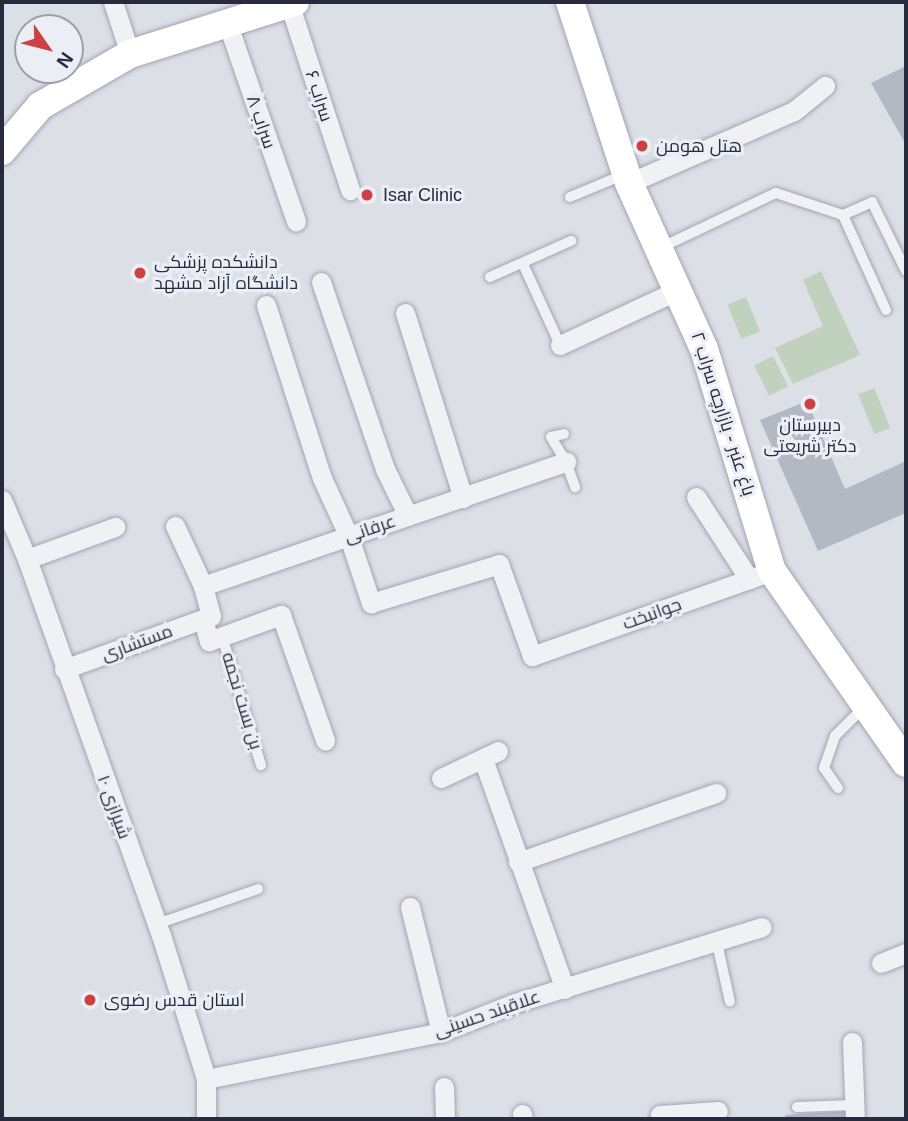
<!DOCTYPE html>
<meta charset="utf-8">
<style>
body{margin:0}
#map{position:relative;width:908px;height:1121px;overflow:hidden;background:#dddfe7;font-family:Arial,Cairo,sans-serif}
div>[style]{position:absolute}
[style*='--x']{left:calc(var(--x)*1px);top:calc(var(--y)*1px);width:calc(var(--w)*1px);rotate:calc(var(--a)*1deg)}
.green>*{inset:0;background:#c0d1be;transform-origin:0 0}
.building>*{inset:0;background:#b4b8c3}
.roads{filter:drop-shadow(0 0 2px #a3a5b1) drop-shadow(0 0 2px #a3a5b1)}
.lane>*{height:10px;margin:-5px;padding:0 5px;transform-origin:5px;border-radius:5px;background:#f0f1f5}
.street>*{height:19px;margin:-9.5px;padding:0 9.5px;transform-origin:9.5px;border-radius:9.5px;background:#f0f1f5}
.secondary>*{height:28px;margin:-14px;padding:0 14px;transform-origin:14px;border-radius:14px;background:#fff}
.dots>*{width:19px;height:19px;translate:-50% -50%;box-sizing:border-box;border:4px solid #eceef5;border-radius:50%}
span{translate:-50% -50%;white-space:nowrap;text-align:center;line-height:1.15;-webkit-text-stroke:6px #eceef5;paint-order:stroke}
.street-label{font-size:18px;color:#272b3d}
.poi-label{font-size:18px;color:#272b3d}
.left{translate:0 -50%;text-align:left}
.frame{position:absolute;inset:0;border:4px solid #272b3d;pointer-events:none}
.north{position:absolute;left:14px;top:14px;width:70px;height:70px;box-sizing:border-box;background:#eceef5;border:2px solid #9da0ab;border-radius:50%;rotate:125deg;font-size:19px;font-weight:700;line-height:28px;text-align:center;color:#272b3d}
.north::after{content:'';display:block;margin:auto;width:24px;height:32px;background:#cc4242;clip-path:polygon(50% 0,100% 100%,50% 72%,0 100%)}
</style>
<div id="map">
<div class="green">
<div style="clip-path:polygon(821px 271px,860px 355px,793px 384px,775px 348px,823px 326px,803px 280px)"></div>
<div style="left:746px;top:297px;width:37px;height:20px;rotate:68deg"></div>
<div style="left:773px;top:356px;width:34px;height:21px;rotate:64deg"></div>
<div style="left:874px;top:388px;width:43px;height:17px;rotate:68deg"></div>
</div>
<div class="building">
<div style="clip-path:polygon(906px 66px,906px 145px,871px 83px)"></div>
<div style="clip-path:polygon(807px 401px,845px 489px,906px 461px,906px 513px,818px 551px,760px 420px)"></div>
<div style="clip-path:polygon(848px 1111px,848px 1119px,785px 1119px,785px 1115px)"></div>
</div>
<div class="roads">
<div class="lane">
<div style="--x:570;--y:197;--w:57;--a:-22.5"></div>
<div style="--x:660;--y:248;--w:128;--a:-25.4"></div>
<div style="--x:776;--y:193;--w:71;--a:18.2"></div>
<div style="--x:523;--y:264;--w:89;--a:65.4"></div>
<div style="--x:490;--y:277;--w:89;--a:-24"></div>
<div style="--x:886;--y:310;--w:104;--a:-114.4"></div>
<div style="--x:843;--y:215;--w:32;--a:-24"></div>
<div style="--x:872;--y:202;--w:77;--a:63.8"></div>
<div style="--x:564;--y:434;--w:13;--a:167"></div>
<div style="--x:551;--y:437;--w:29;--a:59"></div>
<div style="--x:566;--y:462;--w:27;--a:70"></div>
<div style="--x:222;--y:636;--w:135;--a:73.2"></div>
<div style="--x:838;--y:788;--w:24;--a:-125"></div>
<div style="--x:824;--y:768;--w:34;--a:-71"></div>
<div style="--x:835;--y:736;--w:40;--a:-45"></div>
<div style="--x:157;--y:924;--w:107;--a:-19.1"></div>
<div style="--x:717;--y:943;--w:60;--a:77.6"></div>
<div style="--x:797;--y:1107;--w:57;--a:-2"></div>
</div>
<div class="street">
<div style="--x:113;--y:2;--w:55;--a:71.9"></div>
<div style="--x:289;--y:3;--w:197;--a:71.9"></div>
<div style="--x:227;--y:22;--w:211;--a:70.9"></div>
<div style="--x:629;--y:183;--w:180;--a:-23.6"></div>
<div style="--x:794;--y:111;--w:40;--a:-39"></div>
<div style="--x:321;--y:282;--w:198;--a:71.1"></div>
<div style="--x:385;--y:469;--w:52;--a:63.9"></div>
<div style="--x:266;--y:305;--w:182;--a:72.1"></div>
<div style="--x:322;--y:478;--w:65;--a:65.4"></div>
<div style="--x:349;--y:537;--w:70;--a:71.6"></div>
<div style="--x:371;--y:603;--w:134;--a:-16.9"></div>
<div style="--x:499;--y:564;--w:98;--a:70.3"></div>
<div style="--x:532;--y:656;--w:255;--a:-19.5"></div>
<div style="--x:405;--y:313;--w:194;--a:72.6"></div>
<div style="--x:560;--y:345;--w:130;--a:-25"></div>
<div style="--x:696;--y:497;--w:98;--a:57.1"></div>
<div style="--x:2;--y:500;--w:64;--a:67"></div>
<div style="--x:27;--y:559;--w:399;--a:70.4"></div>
<div style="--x:161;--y:935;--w:151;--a:72.6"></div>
<div style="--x:206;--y:1079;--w:40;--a:90"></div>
<div style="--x:175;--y:526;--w:66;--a:65"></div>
<div style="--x:27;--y:559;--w:94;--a:-20"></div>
<div style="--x:203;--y:619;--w:23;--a:75"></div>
<div style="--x:209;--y:641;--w:77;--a:-19.9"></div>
<div style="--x:281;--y:615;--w:133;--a:70.6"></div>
<div style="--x:64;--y:669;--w:156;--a:-19.8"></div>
<div style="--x:211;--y:616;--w:31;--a:-105"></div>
<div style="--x:203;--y:586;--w:384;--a:-18.9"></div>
<div style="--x:483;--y:759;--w:244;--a:70.4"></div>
<div style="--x:441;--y:778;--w:63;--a:-25.3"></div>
<div style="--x:518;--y:862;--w:210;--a:-19.2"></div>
<div style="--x:410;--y:907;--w:129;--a:76.1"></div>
<div style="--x:881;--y:963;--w:27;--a:-22"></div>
<div style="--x:852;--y:1042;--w:77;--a:87.8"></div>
<div style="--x:206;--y:1079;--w:240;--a:-11.3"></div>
<div style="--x:441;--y:1032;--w:79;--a:-21.4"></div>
<div style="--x:515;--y:1003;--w:258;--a:-17.1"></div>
<div style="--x:444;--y:1087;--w:32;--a:88"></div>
<div style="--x:522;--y:1114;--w:5;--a:79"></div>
<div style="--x:660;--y:1119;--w:4;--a:-90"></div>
<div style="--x:660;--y:1115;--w:58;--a:-3.9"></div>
</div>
<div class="secondary">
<div style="--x:570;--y:2;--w:190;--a:71.9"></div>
<div style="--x:629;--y:183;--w:182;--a:65.7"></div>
<div style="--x:704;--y:349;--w:232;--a:73"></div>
<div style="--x:772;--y:571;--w:234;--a:55.1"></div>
<div style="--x:2;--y:151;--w:59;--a:-49.8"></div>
<div style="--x:40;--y:106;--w:104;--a:-30"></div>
<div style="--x:130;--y:54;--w:173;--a:-17.5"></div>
</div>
</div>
<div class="dots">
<div style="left:642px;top:146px;background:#cc4242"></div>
<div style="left:367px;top:195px;background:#cc4242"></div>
<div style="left:140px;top:273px;background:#cc4242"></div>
<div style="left:810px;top:404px;background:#cc4242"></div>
<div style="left:90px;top:1000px;background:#cc4242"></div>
</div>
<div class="street-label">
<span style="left:319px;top:96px;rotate:72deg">سراب ۶</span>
<span style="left:261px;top:122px;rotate:71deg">سراب ۸</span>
<span style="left:723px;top:414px;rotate:72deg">باغ عنبر - بازارچه سراب ۲</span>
<span style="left:370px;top:529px;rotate:-19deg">عرفانی</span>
<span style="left:652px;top:614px;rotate:-20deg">جوانبخت</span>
<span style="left:137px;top:643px;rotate:-20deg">مستشاری</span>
<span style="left:242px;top:701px;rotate:73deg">بن بست نجمه</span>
<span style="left:114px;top:807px;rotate:70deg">شیرازی ۱۰</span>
<span style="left:487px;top:1014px;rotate:-19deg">علاقبند حسینی</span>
</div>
<div class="poi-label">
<span class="left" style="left:656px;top:146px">هتل هومن</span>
<span class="left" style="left:383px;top:195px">Isar Clinic</span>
<span class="left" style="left:154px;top:273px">دانشکده پزشکی<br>دانشگاه آزاد مشهد</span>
<span style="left:810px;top:436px">دبیرستان<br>دکتر شریعتی</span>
<span class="left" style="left:104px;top:1000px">استان قدس رضوی</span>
</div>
<div class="frame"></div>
<div class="north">N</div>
</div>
